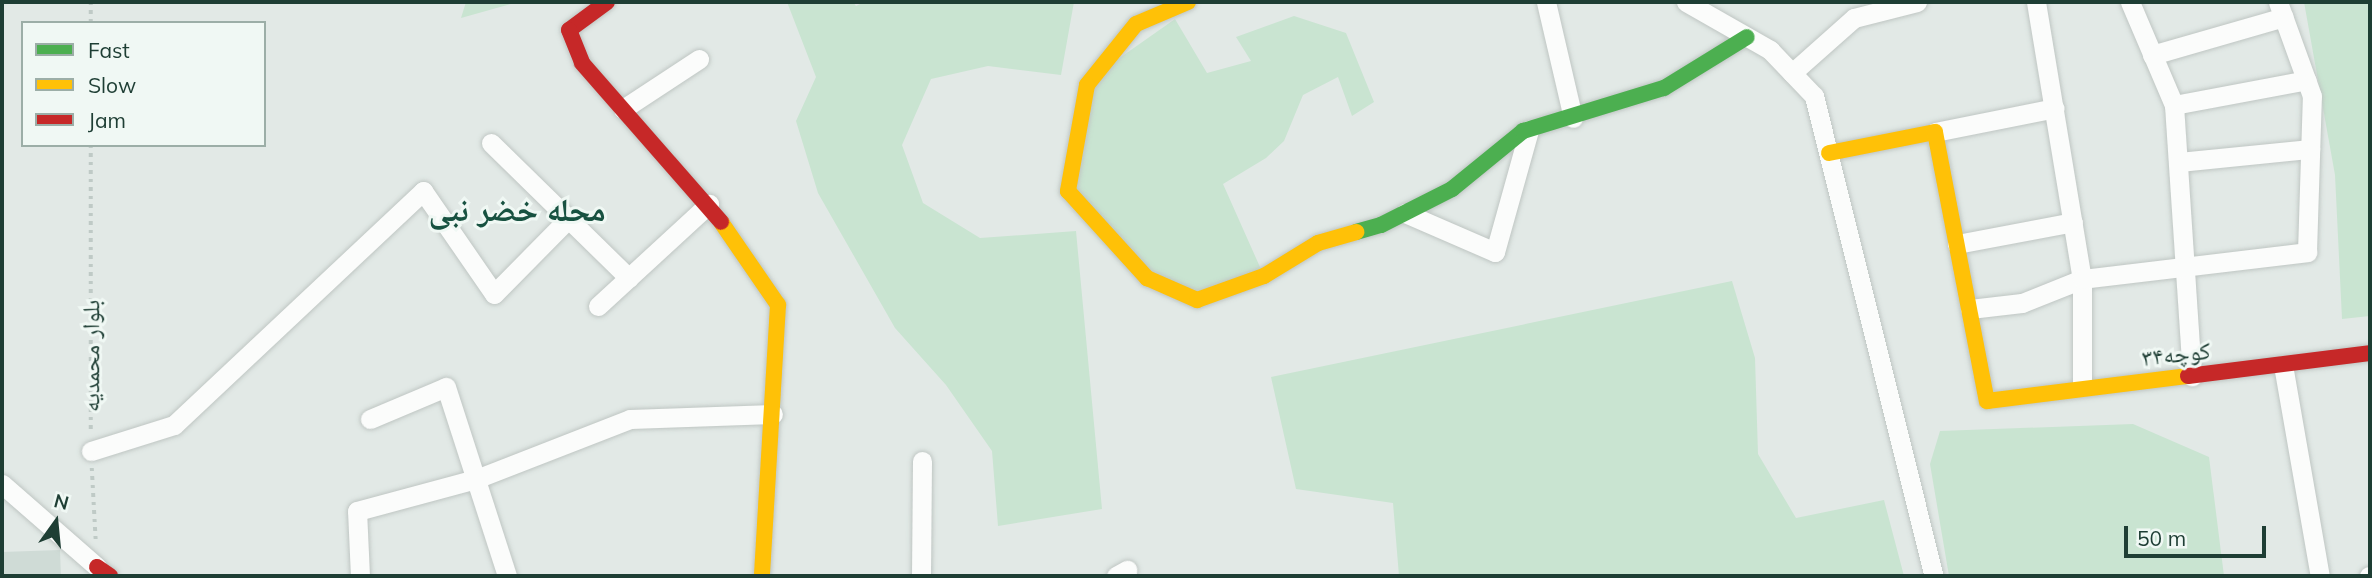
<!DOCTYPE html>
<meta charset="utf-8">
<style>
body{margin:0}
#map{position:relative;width:2372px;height:578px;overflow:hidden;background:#e2e9e6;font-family:Mulish,"Noto Naskh Arabic",sans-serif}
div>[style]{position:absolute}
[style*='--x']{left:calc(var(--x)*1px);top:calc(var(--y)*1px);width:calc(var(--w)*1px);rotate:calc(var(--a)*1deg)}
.built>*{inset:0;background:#cfdbd6;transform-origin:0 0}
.green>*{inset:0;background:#c9e4d1}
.path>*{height:3.5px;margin-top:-1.75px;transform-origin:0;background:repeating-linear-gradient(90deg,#bfcac6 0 3.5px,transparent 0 8.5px)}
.roads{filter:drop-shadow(0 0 2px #bfc6c3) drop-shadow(0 0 2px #bfc6c3)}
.street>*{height:19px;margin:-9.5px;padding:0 9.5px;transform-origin:9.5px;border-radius:9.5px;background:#fbfcfb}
.fast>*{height:16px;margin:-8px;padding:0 8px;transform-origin:8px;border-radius:8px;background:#4caf50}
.slow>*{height:16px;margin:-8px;padding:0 8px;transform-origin:8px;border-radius:8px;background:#ffc107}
.jam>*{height:16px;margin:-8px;padding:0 8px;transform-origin:8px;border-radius:8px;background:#c62828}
span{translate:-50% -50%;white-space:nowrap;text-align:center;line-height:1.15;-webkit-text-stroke:6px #f0f8f4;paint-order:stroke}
.street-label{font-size:24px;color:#1e3e34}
.district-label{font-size:32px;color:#185241;font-weight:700}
.frame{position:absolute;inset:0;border:4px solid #1e3e34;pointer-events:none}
.legend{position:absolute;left:21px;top:21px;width:245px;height:126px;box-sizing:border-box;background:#f0f8f4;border:2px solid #9caea7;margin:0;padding:9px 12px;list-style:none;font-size:21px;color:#1e3e34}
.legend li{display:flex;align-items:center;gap:14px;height:35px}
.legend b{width:35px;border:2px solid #9caea7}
.north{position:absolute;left:21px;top:487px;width:70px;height:70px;-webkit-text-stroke:5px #f0f8f4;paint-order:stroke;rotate:15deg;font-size:19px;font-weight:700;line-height:28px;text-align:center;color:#1e3e34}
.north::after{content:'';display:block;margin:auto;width:24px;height:32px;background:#1e3e34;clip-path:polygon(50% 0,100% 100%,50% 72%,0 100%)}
.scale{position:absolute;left:2124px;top:526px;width:142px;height:32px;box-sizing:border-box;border:4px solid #1e3e34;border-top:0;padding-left:9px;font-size:21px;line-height:24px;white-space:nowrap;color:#1e3e34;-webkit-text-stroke:5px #f0f8f4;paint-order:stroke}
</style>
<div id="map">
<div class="built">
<div style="left:60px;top:550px;width:26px;height:58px;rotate:88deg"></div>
</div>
<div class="green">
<div style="clip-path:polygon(466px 2px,518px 2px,461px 18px)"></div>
<div style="clip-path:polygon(787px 2px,853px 2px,856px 6px,864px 2px,1074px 2px,1061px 75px,988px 66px,931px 79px,902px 145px,923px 203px,980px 238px,1076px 231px,1102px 509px,998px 526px,992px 451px,946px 385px,895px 328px,818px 193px,796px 121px,816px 77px)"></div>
<div style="clip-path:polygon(2304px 2px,2370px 2px,2370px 316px,2342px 319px,2335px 175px)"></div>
<div style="clip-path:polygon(1294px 16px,1346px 33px,1374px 102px,1352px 116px,1338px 77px,1303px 95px,1284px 141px,1266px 158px,1223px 184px,1264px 276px,1197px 300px,1147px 278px,1068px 191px,1094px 76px,1175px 19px,1207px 73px,1251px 61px,1236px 37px)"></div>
<div style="clip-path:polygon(1732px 281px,1755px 358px,1758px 454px,1796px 518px,1884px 500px,1904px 576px,1399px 576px,1393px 503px,1296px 489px,1271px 377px)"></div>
<div style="clip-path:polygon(2133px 424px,2209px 457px,2224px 576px,1949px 576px,1930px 464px,1940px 431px)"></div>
</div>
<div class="path">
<div style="--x:91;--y:2;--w:21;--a:90"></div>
<div style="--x:91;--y:145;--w:287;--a:90"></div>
<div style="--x:92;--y:468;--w:73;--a:86.9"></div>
</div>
<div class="roads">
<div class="street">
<div style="--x:1546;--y:2;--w:119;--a:76.9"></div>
<div style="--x:1686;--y:2;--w:97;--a:29.7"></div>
<div style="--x:1770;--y:50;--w:64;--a:46.3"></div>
<div style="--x:1814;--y:96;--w:495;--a:76"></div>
<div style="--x:2036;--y:2;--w:281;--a:80.6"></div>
<div style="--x:2082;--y:279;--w:107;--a:90"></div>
<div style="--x:2130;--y:2;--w:112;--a:66.9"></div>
<div style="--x:2174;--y:105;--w:272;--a:86.2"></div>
<div style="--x:2152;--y:55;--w:137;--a:-16.1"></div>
<div style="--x:1792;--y:73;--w:83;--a:-41.6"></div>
<div style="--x:1854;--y:18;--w:65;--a:-14.3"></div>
<div style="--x:2174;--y:105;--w:135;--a:-10.6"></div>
<div style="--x:623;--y:109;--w:91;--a:-33.3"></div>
<div style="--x:1935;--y:132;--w:122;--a:-11.3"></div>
<div style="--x:491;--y:143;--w:193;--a:44.4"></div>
<div style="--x:2179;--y:162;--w:132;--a:-5.7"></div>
<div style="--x:1405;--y:213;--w:98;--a:23.4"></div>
<div style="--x:1495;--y:252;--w:127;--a:-74.4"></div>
<div style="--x:1957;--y:244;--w:118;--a:-10.7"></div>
<div style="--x:598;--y:306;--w:151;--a:-42.6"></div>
<div style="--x:1970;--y:309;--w:52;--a:-6.6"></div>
<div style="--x:2022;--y:303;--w:65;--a:-21.8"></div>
<div style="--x:2082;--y:279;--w:227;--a:-6.8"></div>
<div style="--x:2307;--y:252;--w:156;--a:-88.2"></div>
<div style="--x:2312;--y:96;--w:100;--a:-109.9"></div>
<div style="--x:2283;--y:365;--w:214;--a:80.1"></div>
<div style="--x:370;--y:419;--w:82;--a:-22.8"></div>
<div style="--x:446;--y:387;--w:199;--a:72.1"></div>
<div style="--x:91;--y:451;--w:87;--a:-17.4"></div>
<div style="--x:174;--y:425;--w:342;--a:-43.2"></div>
<div style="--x:423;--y:191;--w:125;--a:55.4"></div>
<div style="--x:494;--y:294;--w:105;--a:-45.4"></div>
<div style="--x:2;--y:484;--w:126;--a:41.1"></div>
<div style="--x:360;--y:576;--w:65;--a:-92.6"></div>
<div style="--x:357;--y:511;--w:123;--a:-15.1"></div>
<div style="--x:476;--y:479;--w:165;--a:-21.3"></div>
<div style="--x:630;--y:419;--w:143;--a:-2"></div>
<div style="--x:921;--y:576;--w:115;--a:-89.5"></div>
<div style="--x:1116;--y:576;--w:13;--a:-29"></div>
<div style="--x:2369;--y:576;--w:1;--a:0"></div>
</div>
<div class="fast">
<div style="--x:1356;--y:232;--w:26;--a:-16"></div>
<div style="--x:1381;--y:225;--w:80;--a:-26.9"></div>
<div style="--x:1452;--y:189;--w:92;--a:-39.2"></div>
<div style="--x:1523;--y:131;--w:147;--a:-17"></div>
<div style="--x:1664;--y:88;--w:97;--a:-31.6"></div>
</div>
<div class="slow">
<div style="--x:1188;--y:2;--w:56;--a:157.1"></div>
<div style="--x:1136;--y:24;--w:78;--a:128.8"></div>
<div style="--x:1087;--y:85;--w:108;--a:100.2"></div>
<div style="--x:1068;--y:191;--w:118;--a:47.8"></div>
<div style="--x:1147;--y:278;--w:55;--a:23.7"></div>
<div style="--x:1197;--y:300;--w:71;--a:-19.7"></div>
<div style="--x:1264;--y:276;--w:63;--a:-31.4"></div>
<div style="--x:1318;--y:243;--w:40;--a:-16"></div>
<div style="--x:1829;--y:153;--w:108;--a:-11.2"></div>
<div style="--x:1935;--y:132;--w:274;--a:79.1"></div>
<div style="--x:1987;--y:401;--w:203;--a:-7.1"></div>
<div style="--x:721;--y:222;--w:101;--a:55.5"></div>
<div style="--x:778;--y:305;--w:271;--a:93.4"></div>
</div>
<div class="jam">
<div style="--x:607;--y:2;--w:47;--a:143.6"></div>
<div style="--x:569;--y:30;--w:35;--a:68"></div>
<div style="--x:582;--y:63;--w:211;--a:48.8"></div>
<div style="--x:2188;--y:376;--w:183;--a:-7.2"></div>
<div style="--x:97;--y:567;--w:16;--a:35"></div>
</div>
</div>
<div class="street-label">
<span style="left:2176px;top:354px;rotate:-6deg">کوچه۳۴</span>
<span style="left:91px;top:356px;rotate:-90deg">بلوار محمدیه</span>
</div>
<div class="district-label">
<span style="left:517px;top:209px">محله خضر نبی</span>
</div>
<div class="frame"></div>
<ul class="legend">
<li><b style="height:9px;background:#4caf50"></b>Fast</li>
<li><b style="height:9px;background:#ffc107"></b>Slow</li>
<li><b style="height:9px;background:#c62828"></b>Jam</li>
</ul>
<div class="north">N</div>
<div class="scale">50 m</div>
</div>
